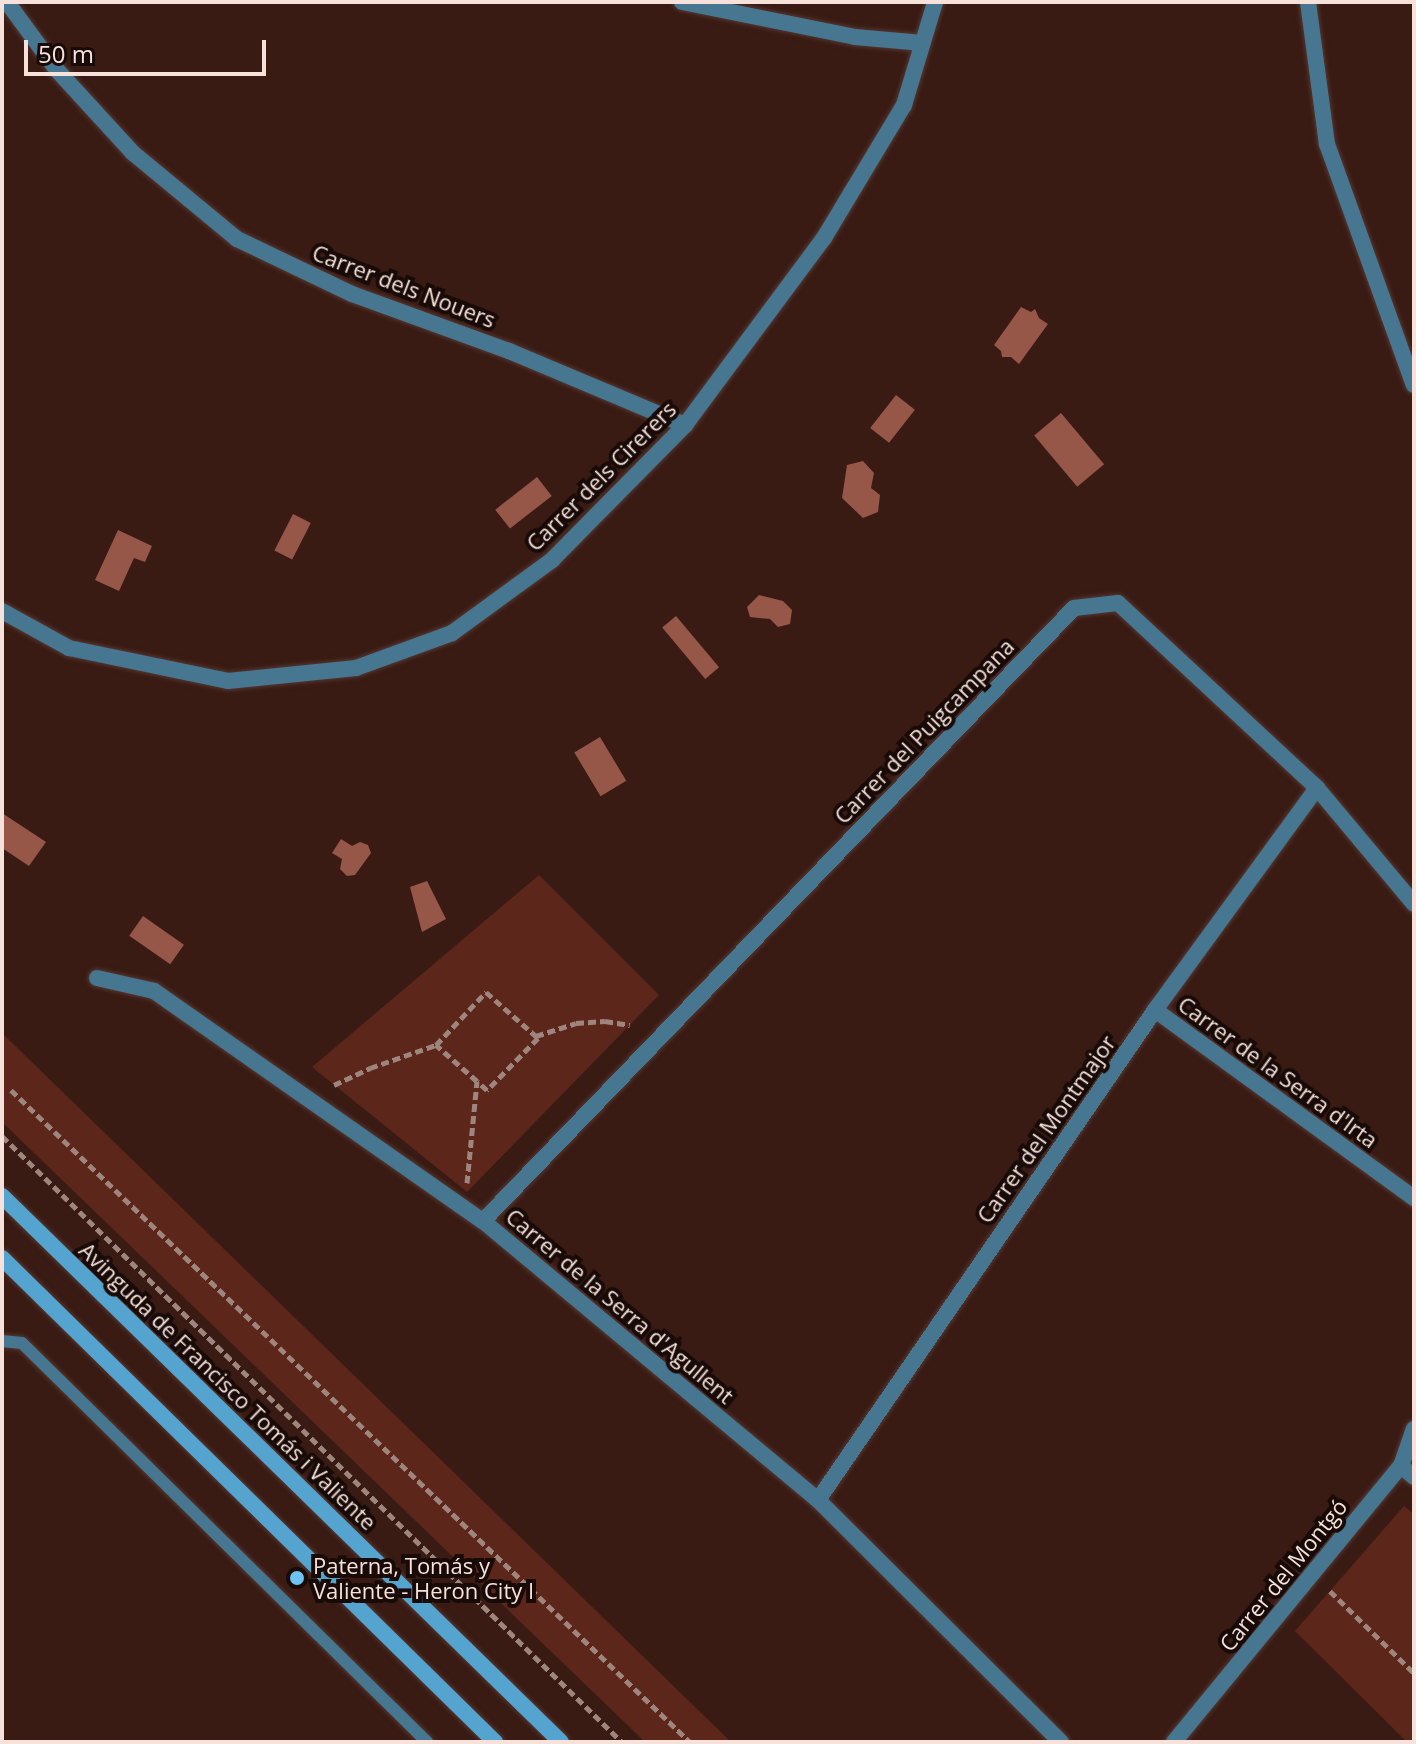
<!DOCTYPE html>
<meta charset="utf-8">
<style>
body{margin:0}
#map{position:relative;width:1416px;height:1744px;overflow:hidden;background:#391b14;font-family:"Open Sans",sans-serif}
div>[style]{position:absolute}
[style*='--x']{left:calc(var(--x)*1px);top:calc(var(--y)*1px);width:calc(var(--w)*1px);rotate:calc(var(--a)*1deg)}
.green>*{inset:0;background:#5d261a}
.water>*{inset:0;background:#965648;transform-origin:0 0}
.path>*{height:5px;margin-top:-2.5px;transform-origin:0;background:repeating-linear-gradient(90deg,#9e857e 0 8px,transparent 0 12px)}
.roads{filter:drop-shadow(0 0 2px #533730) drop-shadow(0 0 2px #533730)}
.lane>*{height:12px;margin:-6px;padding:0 6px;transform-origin:6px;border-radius:6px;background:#477691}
.street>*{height:16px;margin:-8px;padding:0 8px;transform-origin:8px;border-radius:8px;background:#477691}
.secondary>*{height:16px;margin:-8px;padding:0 8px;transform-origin:8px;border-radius:8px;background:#55a4cf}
.dots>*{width:22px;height:22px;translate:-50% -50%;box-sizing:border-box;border:4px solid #170a07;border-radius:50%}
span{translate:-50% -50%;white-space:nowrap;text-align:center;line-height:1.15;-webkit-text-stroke:8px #170a07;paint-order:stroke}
.street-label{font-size:22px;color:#f6e1db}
.poi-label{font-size:22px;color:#f6e1db}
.left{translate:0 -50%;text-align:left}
.frame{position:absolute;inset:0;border:4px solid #f6e1db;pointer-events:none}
.scale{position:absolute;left:24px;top:40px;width:242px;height:36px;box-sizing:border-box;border:4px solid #f6e1db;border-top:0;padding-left:10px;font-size:24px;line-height:28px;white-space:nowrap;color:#f6e1db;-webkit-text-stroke:6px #170a07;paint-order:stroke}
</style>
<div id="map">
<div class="green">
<div style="clip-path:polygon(539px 875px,659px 995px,467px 1192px,312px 1067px)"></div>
<div style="clip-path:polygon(2px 1033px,731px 1742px,645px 1742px,2px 1122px)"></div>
<div style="clip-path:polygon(1404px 1506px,1414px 1514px,1414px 1742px,1407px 1742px,1295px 1631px)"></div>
</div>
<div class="water">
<div style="clip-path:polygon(1021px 307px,1031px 312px,1035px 309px,1039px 318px,1048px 324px,1019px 364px,1011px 357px,1002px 357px,1001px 351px,994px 345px)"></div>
<div style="left:896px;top:395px;width:24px;height:42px;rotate:38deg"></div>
<div style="left:1061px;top:413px;width:67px;height:35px;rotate:50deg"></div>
<div style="clip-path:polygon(863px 461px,874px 473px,871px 488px,880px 495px,878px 512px,863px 518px,842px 498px,847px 465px)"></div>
<div style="left:537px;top:477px;width:24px;height:53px;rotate:52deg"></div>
<div style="left:293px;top:514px;width:20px;height:41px;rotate:27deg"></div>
<div style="clip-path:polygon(118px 530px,152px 546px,145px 562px,134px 558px,119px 591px,95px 580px)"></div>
<div style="clip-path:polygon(759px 595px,783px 601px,792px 610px,790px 624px,778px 627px,770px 619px,750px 617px,747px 607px)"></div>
<div style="left:676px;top:616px;width:67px;height:18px;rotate:50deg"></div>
<div style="left:600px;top:737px;width:51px;height:30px;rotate:59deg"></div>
<div style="clip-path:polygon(2px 813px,46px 842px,29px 866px,2px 848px)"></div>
<div style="clip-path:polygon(341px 839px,352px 846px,360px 842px,368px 845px,371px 853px,355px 875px,347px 876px,340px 869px,342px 859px,332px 853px)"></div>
<div style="clip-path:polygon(427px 881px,446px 919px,422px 932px,410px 887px)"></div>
<div style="left:143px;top:916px;width:50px;height:24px;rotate:35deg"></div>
</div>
<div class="path">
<div style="--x:536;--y:1036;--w:42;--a:-18"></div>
<div style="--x:576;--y:1023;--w:29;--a:-4"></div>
<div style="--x:605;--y:1021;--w:25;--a:9"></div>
<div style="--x:334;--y:1085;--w:40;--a:-25"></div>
<div style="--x:370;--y:1068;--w:70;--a:-19.2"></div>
<div style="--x:11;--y:1090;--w:941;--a:43.84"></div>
<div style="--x:2;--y:1136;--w:867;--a:44.35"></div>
<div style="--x:467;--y:1183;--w:102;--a:-84.4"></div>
<div style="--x:477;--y:1081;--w:55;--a:-138.7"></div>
<div style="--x:436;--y:1045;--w:73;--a:-46.7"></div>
<div style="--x:486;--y:992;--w:69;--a:41.5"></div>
<div style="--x:538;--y:1038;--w:73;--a:134.4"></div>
<div style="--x:487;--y:1090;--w:13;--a:-138"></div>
<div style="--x:1330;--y:1591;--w:117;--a:44.3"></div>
</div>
<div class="roads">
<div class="lane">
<div style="--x:2;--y:1341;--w:20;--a:6"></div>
<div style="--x:22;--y:1343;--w:569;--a:44.57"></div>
</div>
<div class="street">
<div style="--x:7;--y:2;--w:84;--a:53.7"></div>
<div style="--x:57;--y:70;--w:113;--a:47.5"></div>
<div style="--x:133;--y:153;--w:135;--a:39.6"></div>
<div style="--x:237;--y:239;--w:127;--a:25.6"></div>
<div style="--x:352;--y:294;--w:167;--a:20"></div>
<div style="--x:509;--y:351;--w:191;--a:22.8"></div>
<div style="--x:682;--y:2;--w:177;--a:11.4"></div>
<div style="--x:855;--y:37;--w:68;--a:5"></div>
<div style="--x:1308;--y:2;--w:143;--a:82.4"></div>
<div style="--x:1327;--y:144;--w:256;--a:70.2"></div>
<div style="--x:2;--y:611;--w:77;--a:28.9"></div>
<div style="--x:69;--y:648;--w:162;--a:11.7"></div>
<div style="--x:228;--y:681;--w:129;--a:-5.8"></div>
<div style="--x:356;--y:668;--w:102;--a:-20"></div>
<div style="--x:452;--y:633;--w:124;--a:-36.1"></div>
<div style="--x:552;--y:560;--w:190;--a:-45.4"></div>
<div style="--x:685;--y:425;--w:233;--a:-53.4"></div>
<div style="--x:824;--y:238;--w:155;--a:-59"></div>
<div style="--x:904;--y:105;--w:108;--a:-73.2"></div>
<div style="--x:97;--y:978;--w:58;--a:12.8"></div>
<div style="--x:154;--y:991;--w:401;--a:35"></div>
<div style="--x:483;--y:1221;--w:436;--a:39.8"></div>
<div style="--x:818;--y:1500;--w:343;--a:44.9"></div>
<div style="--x:1155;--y:1010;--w:320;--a:36"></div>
<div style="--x:483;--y:1221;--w:851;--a:-46.05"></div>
<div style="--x:1074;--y:608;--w:44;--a:-6.5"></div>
<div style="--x:1118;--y:603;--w:272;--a:42.9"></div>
<div style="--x:1317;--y:788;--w:151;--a:50.1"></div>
<div style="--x:1401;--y:1466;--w:17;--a:40"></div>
<div style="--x:818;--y:1500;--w:595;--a:-55.48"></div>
<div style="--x:1155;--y:1010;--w:275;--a:-53.9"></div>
<div style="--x:1174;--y:1742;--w:357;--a:-50.6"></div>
<div style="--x:1401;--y:1466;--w:39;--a:-71"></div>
</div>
<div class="secondary">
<div style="--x:2;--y:1196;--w:781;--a:44.33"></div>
<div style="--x:2;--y:1258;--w:691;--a:44.47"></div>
</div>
</div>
<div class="dots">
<div style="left:297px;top:1578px;background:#6cc2f3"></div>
</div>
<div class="street-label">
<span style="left:404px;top:286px;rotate:21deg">Carrer dels Nouers</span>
<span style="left:601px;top:476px;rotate:-45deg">Carrer dels Cirerers</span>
<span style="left:924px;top:731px;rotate:-46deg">Carrer del Puigcampana</span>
<span style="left:1278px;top:1072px;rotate:36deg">Carrer de la Serra d'Irta</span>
<span style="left:1046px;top:1129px;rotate:-55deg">Carrer del Montmajor</span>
<span style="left:620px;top:1306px;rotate:40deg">Carrer de la Serra d'Agullent</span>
<span style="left:228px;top:1386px;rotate:44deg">Avinguda de Francisco Tomás i Valiente</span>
<span style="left:1283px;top:1575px;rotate:-51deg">Carrer del Montgó</span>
</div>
<div class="poi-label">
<span class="left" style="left:313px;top:1578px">Paterna, Tomás y<br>Valiente - Heron City I</span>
</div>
<div class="frame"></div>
<div class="scale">50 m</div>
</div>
